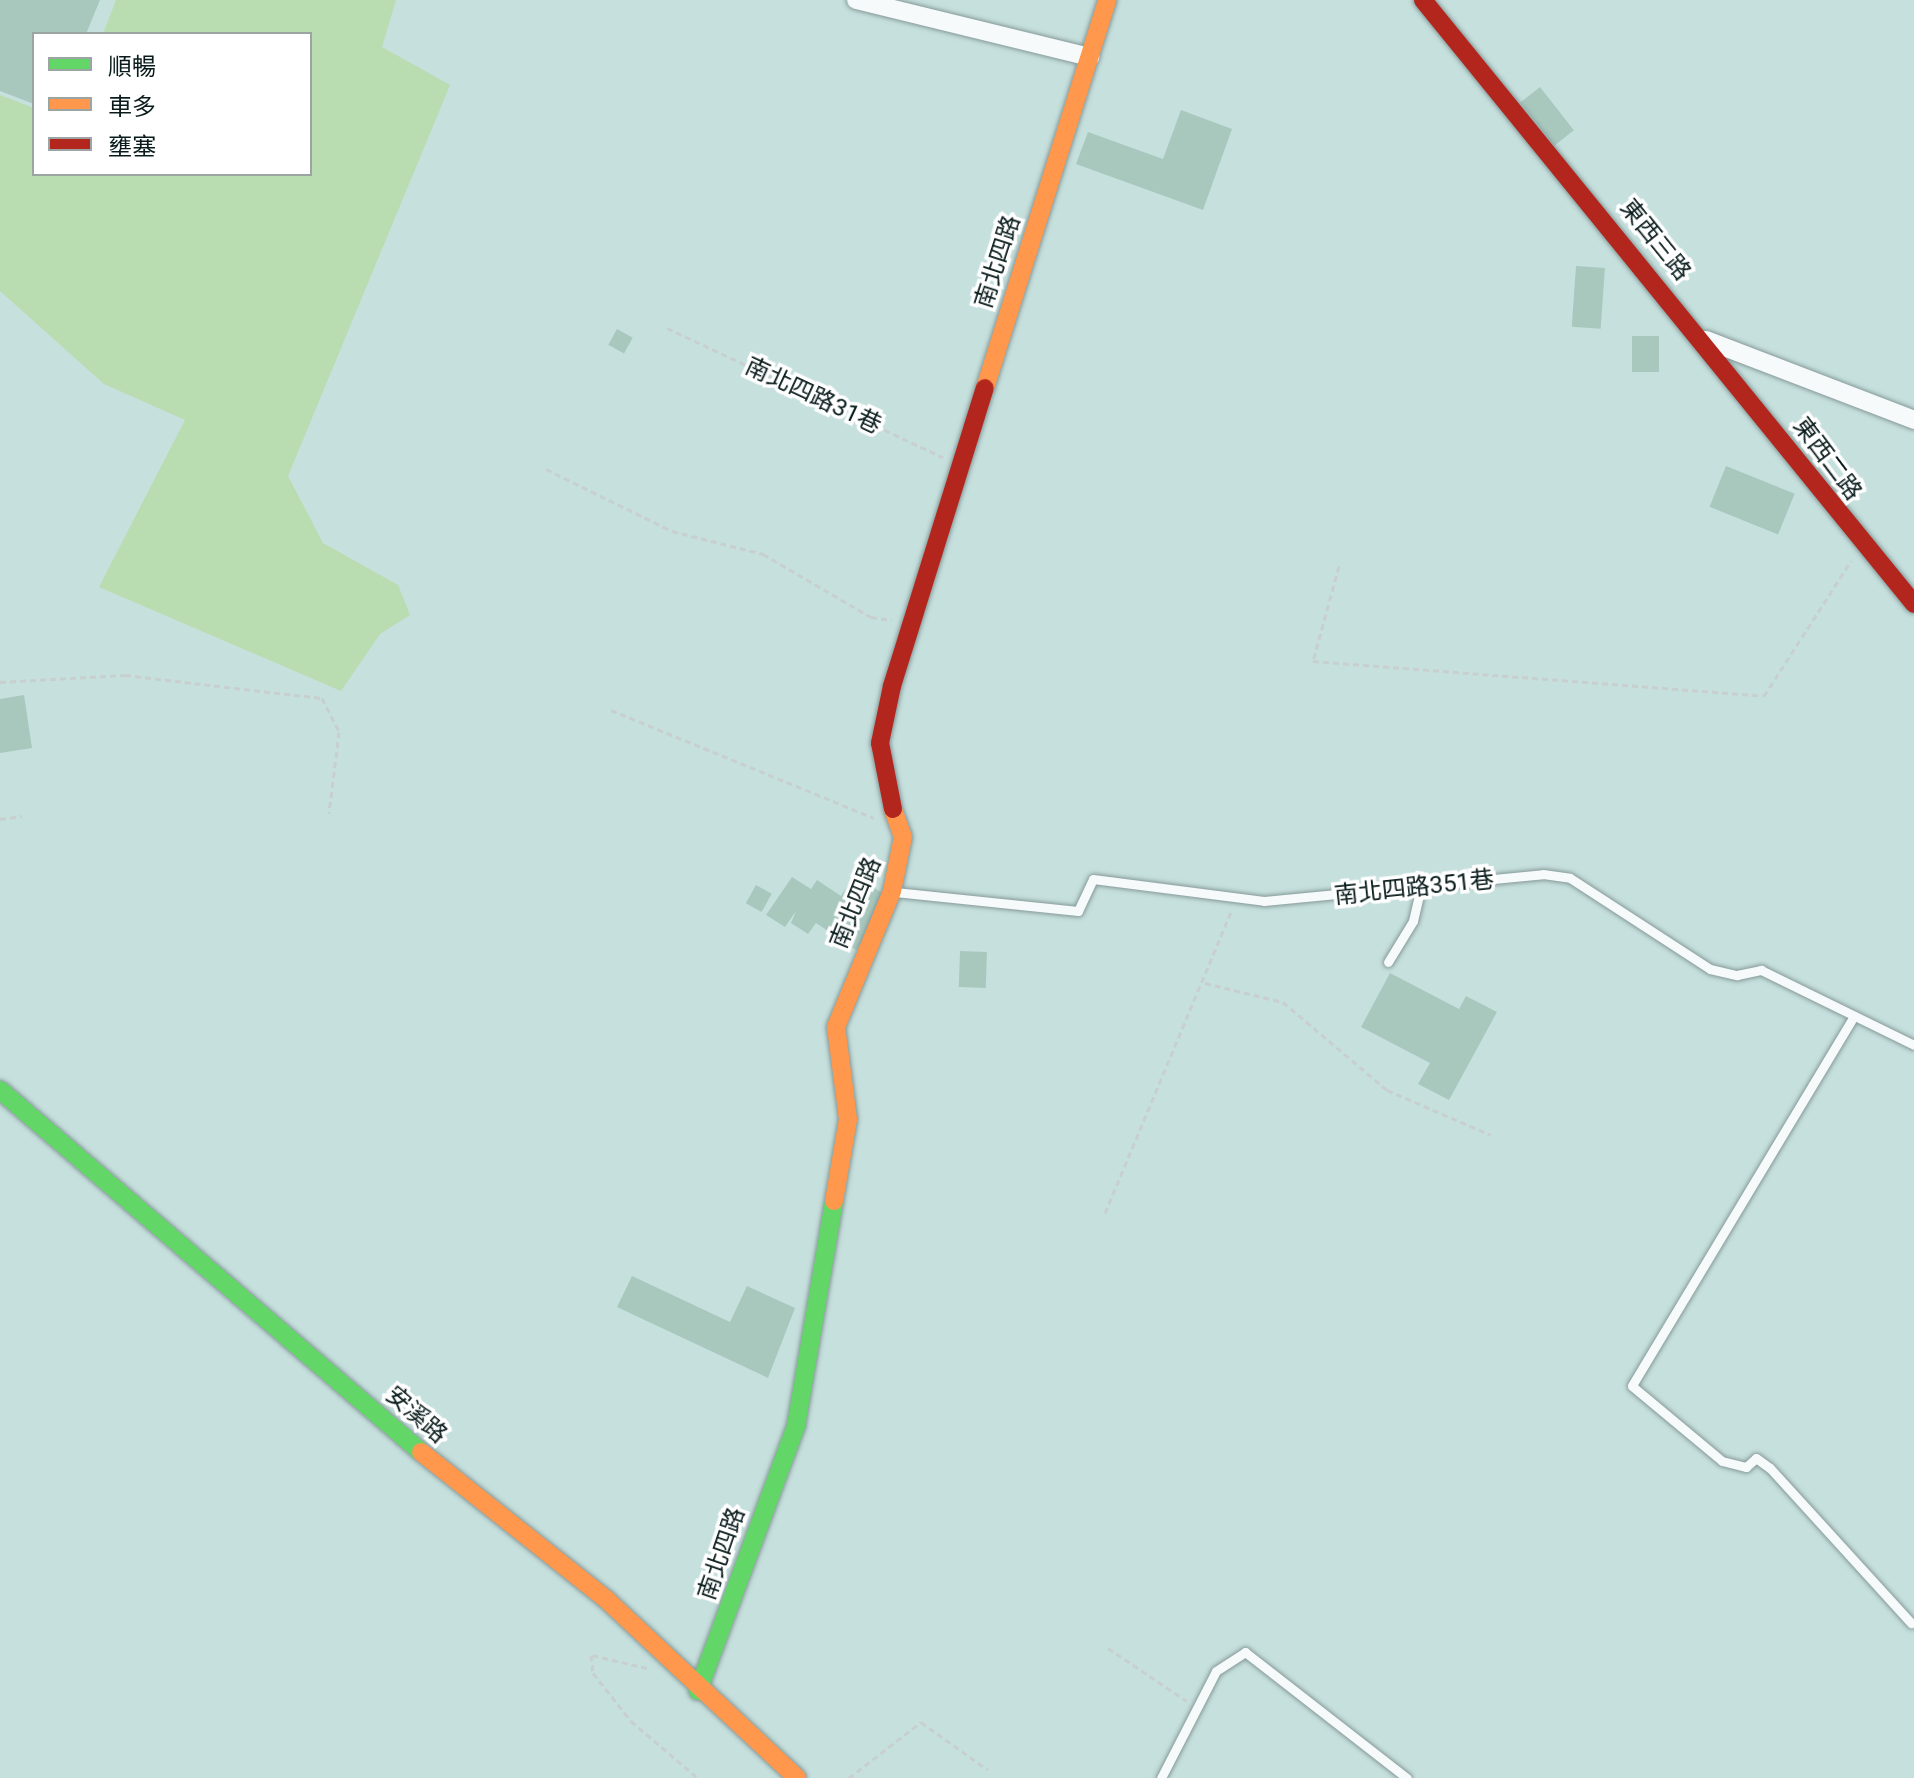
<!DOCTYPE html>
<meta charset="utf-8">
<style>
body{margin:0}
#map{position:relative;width:1914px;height:1778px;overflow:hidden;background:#c6e0de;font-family:Roboto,"Noto Sans TC",sans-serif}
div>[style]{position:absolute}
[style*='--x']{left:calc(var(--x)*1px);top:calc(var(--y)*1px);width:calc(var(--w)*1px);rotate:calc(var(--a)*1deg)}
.green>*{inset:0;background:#b9dcb1}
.building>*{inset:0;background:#a8c8be;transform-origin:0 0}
.path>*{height:3px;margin-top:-1.5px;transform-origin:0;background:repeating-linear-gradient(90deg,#c8cfcf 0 6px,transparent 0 10px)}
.roads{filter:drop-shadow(0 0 2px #869a99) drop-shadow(0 0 2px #869a99)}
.lane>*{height:9px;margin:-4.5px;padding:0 4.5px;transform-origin:4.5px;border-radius:4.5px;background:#f6fafa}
.street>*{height:18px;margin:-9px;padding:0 9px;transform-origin:9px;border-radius:9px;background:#f6fafa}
.fast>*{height:18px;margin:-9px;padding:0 9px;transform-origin:9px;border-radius:9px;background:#63d668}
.slow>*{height:18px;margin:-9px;padding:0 9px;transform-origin:9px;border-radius:9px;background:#ff974d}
.jam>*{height:18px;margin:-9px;padding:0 9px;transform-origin:9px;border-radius:9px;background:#b3261e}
span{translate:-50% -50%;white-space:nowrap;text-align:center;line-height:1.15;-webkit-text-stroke:7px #fff;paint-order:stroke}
.street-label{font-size:24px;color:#091c1b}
.legend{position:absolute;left:32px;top:32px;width:280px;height:144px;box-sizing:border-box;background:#fff;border:2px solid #9da4a4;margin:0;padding:10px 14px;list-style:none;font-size:24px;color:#091c1b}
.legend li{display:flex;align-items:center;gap:16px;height:40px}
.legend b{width:40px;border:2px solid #9da4a4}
</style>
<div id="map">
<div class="green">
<div style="clip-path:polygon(116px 0,396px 0,382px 47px,450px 85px,288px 476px,323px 543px,398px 585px,410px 615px,380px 634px,341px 691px,99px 587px,185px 420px,104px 384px,0 291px,0 95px,34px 108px,34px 174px,310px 174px,310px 34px,103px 34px)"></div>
</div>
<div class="building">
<div style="clip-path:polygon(0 0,100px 0,86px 34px,34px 34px,34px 104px,0 91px)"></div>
<div style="left:1540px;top:87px;width:55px;height:25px;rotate:52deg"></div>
<div style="clip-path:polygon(1181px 110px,1232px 129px,1203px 210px,1076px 164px,1088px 132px,1163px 159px)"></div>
<div style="left:1576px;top:266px;width:29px;height:61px;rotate:4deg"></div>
<div style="left:617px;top:329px;width:18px;height:18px;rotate:29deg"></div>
<div style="left:1632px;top:336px;width:27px;height:36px"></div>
<div style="left:1726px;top:466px;width:74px;height:44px;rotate:22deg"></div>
<div style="clip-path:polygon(24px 695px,32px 748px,0 753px,0 699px)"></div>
<div style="clip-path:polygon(854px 875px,890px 898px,856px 950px,816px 923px,808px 934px,791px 923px,796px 911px,785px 927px,766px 915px,792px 877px,811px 889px,817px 880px,841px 896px)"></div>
<div style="left:756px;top:885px;width:18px;height:21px;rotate:29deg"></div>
<div style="left:960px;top:951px;width:27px;height:36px;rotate:2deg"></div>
<div style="clip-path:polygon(1390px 973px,1459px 1009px,1466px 996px,1497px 1012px,1449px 1100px,1418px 1084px,1430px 1063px,1361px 1027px)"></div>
<div style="clip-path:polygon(632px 1276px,730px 1322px,747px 1286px,795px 1308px,768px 1378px,617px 1307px)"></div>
</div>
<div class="path">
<div style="--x:667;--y:328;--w:305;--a:25.1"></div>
<div style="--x:546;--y:469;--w:140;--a:26.2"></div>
<div style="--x:672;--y:531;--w:94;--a:14.2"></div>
<div style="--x:763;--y:554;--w:125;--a:30.3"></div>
<div style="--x:871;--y:617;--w:21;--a:8"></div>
<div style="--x:1339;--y:566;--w:98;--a:105.3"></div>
<div style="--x:1313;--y:661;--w:452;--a:4.4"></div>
<div style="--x:1764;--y:696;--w:161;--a:-57.2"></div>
<div style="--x:0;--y:682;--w:125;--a:-3.2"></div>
<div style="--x:125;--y:675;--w:198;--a:6.7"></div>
<div style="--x:322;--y:698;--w:38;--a:63"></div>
<div style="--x:339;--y:732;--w:82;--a:97"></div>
<div style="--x:611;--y:710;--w:284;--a:22.3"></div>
<div style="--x:0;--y:819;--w:22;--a:-8"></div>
<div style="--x:1205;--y:983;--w:80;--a:13.7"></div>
<div style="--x:1283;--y:1002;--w:136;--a:40.2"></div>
<div style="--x:1387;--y:1090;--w:113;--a:23.4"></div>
<div style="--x:1105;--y:1213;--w:329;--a:-67.3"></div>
<div style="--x:1108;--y:1648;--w:95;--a:33.9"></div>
<div style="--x:647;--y:1668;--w:57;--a:-166.9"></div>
<div style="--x:591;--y:1655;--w:18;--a:84"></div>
<div style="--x:593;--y:1673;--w:61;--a:51.6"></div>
<div style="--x:631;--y:1721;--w:88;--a:40.4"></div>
<div style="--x:849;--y:1778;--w:91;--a:-37.9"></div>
<div style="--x:921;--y:1722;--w:82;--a:35.6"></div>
</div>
<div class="roads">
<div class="lane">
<div style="--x:895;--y:892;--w:184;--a:5.9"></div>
<div style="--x:1078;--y:911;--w:35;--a:-65"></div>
<div style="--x:1093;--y:879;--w:172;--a:7.3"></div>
<div style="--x:1264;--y:901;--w:280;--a:-5.5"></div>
<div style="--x:1543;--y:874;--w:27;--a:8"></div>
<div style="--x:1570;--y:878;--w:167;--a:33"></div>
<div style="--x:1710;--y:969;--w:28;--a:13"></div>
<div style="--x:1737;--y:975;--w:25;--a:-12"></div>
<div style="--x:1761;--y:970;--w:170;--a:26.1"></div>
<div style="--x:1388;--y:962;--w:48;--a:-58.6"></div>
<div style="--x:1413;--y:921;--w:32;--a:-77"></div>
<div style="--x:1854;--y:1016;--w:431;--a:121"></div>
<div style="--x:1632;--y:1386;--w:117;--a:39.8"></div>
<div style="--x:1722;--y:1461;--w:25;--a:14"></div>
<div style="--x:1746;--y:1467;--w:13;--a:-42"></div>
<div style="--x:1756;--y:1458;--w:17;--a:36"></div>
<div style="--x:1770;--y:1468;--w:210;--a:47.7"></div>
<div style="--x:1161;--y:1778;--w:120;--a:-62.8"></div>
<div style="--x:1216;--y:1671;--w:35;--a:-33"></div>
<div style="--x:1245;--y:1652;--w:205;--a:37.9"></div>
</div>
<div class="street">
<div style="--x:856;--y:0;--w:241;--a:13.7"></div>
<div style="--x:1706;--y:340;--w:223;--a:21"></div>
</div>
<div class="fast">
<div style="--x:0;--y:1090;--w:555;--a:40.69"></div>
<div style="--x:698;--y:1691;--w:283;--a:-69.7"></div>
<div style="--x:796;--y:1426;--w:228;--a:-80.4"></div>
</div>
<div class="slow">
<div style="--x:985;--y:388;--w:407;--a:-72.5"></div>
<div style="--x:834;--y:1201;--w:83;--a:-80.3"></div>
<div style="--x:848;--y:1119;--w:93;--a:-97.4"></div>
<div style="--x:836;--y:1027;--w:147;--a:-67.6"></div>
<div style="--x:892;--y:891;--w:55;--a:-78.5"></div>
<div style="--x:903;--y:837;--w:30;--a:-110"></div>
<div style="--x:421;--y:1452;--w:239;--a:38.5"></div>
<div style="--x:608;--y:1601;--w:259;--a:43.1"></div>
</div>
<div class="jam">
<div style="--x:1423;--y:0;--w:778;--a:50.89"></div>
<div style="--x:893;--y:809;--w:67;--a:-101.1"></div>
<div style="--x:880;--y:743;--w:58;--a:-78.1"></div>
<div style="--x:892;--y:686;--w:312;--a:-72.7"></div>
</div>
</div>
<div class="street-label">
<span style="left:1655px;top:240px;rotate:51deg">東西三路</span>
<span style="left:998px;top:262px;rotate:-72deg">南北四路</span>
<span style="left:813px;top:396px;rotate:25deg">南北四路31巷</span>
<span style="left:1827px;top:459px;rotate:53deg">東西二路</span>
<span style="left:1414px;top:888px;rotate:-6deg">南北四路351巷</span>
<span style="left:856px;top:903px;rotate:-68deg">南北四路</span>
<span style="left:416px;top:1415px;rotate:41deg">安溪路</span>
<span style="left:722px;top:1554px;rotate:-71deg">南北四路</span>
</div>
<ul class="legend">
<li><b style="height:10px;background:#63d668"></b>順暢</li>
<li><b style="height:10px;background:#ff974d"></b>車多</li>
<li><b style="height:10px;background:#b3261e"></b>壅塞</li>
</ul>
</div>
